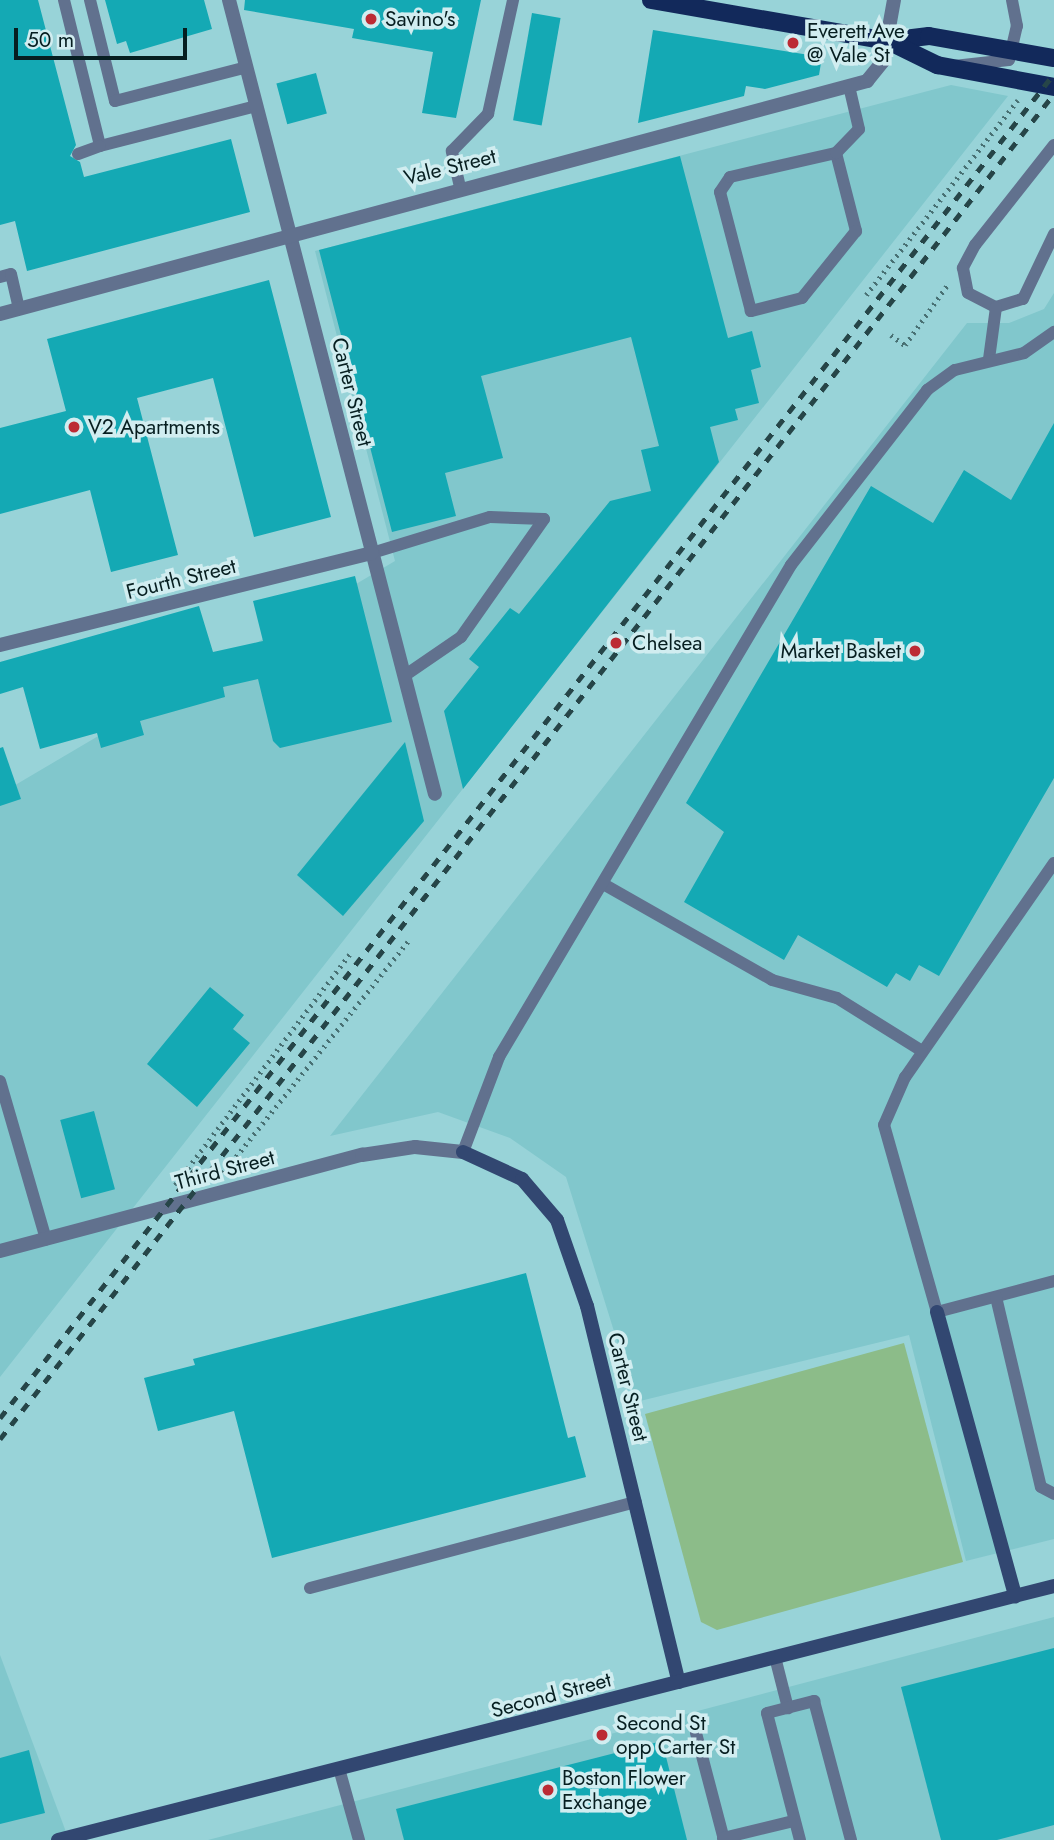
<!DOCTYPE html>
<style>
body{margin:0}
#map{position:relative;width:1054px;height:1840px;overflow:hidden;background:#98d3d8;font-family:Jost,sans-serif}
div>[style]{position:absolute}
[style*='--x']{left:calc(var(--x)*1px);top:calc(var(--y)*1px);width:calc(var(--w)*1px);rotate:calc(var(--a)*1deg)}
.built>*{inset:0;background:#81c7cc}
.green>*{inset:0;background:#8cbc89}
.building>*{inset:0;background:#14a9b4;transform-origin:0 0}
.path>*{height:4.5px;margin-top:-2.25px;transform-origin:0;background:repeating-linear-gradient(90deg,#487073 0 2px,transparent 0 7px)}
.service>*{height:12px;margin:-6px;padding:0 6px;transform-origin:6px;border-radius:6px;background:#61718e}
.minor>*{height:14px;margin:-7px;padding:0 7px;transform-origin:7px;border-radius:7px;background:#61718e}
.secondary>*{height:14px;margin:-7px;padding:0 7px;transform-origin:7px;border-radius:7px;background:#324771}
.primary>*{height:18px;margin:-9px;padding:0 9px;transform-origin:9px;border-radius:9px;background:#12295b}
.rail>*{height:5px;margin-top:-2.5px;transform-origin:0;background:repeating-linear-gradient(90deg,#264548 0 9px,transparent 0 18px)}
.dots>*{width:19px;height:19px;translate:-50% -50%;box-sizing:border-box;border:4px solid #d1edf0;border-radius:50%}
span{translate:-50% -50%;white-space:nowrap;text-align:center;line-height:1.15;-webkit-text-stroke:7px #d1edf0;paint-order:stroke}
.poi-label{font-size:21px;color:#061e20}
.left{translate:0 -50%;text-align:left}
.right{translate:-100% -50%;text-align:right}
.street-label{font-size:21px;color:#061e20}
.scale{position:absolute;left:14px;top:28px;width:173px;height:32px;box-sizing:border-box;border:4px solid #061e20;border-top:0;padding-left:9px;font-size:21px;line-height:24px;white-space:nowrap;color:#061e20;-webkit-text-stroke:5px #d1edf0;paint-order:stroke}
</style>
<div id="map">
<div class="built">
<div style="clip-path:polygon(951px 85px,1008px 96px,0 1377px,0 794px,395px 561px,315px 251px)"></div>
<div style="clip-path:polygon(1054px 293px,1054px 1539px,966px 1561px,909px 1335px,636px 1402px,566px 1177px,510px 1138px,438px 1112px,330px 1136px,967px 323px,1009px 323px,1044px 309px)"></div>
<div style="clip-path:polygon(1054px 1617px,1054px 1840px,208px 1840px)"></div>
<div style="clip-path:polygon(0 1655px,69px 1840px,0 1840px)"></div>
</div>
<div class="green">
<div style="clip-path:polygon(904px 1343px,963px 1562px,717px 1630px,701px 1622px,645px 1414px)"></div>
</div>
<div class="building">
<div style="clip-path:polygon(0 0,38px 0,76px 145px,70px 156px,80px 162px,84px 177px,231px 139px,250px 212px,27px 271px,15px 221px,0 225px)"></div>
<div style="clip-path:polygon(105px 0,204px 0,212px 29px,130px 53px,126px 41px,117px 44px)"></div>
<div style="clip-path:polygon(245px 0,481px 0,456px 118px,422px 113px,433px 52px,352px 38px,354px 29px,244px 10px)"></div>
<div style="left:532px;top:13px;width:29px;height:109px;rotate:10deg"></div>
<div style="clip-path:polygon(653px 30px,822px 57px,819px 75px,765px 89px,746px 86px,744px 96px,638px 123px)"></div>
<div style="left:316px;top:73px;width:42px;height:41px;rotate:75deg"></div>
<div style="clip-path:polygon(680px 156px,728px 338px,752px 331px,761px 367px,751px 370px,759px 403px,735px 409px,738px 420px,710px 427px,719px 462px,463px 789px,444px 711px,479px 667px,469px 659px,510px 608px,519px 614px,610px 501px,651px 491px,641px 450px,659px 446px,631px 337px,481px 376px,503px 458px,445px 473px,456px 516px,392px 532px,319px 250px)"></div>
<div style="clip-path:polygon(269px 280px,331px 517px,254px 537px,213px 378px,137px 398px,178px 555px,111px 572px,90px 490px,0 514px,0 428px,66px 411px,47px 339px)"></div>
<div style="clip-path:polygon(1054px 423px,1054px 778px,939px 976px,919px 965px,910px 981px,896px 973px,887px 987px,798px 935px,784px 960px,684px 902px,724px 832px,686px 803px,871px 486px,933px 523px,964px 470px,1011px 500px)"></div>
<div style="clip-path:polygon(355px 576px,392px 722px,280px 748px,273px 741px,258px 679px,223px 687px,225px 697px,140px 721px,144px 735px,101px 748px,97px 733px,40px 749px,23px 687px,0 694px,0 662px,199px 606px,213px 652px,263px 641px,253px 601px)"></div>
<div style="clip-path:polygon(405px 742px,424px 821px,343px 916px,297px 875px)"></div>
<div style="clip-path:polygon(3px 747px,21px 799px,0 806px,0 748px)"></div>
<div style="clip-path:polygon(210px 987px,244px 1015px,233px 1029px,250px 1043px,197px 1107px,147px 1064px)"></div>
<div style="left:94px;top:1111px;width:81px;height:35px;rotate:75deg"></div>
<div style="clip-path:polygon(526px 1273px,568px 1438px,575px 1436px,586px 1477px,272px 1558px,234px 1411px,158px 1431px,144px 1378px,195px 1365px,193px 1359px)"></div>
<div style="clip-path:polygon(1054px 1648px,1054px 1825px,997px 1840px,941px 1840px,901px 1687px)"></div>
<div style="clip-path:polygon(662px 1741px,687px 1840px,404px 1840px,396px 1809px)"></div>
<div style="clip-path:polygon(29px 1750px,45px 1813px,0 1824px,0 1758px)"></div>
</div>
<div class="path">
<div style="--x:866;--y:295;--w:247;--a:-52.1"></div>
<div style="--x:891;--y:335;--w:17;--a:36"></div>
<div style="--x:905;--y:345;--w:75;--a:-54.8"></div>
<div style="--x:223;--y:1173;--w:297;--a:-51.4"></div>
<div style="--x:175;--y:1185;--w:293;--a:-52.9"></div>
</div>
<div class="service">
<div style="--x:64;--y:0;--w:150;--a:76.1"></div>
<div style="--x:100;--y:146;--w:161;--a:-14.4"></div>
<div style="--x:90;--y:0;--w:104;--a:76.1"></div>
<div style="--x:115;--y:101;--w:136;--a:-14.4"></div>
<div style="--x:954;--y:66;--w:55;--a:-6.2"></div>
<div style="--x:1009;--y:60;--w:35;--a:-77"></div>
<div style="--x:1017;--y:26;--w:26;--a:-101"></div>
<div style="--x:1054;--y:145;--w:127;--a:128.3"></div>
<div style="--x:975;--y:245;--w:26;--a:118"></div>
<div style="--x:963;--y:268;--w:25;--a:79"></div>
<div style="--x:968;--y:293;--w:31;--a:27"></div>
<div style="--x:996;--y:307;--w:28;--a:-17"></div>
<div style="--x:1023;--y:299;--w:72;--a:-64.5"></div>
<div style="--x:836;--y:153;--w:81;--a:75.6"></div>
<div style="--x:856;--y:231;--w:86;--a:128.9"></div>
<div style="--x:802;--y:298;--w:53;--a:165.7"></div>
<div style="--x:751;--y:311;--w:123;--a:-104.6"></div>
<div style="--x:720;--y:192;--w:18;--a:-56"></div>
<div style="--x:730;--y:177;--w:109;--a:-12.8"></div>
<div style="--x:836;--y:153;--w:33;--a:-46"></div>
<div style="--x:859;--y:129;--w:44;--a:-103.1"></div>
<div style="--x:78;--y:154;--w:23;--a:-20"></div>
<div style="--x:460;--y:187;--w:37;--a:-103"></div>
<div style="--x:452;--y:151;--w:52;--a:-45.8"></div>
<div style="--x:488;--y:114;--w:117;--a:-77.6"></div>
<div style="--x:0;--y:277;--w:11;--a:-15"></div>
<div style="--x:11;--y:274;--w:36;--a:77"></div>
<div style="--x:989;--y:359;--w:52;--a:-82.3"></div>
<div style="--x:372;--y:553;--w:123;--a:-17"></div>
<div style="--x:490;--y:517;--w:54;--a:2.1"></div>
<div style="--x:544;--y:519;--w:144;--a:125.1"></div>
<div style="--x:461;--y:637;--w:69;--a:145.6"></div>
<div style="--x:1054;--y:863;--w:261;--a:124.8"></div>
<div style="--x:905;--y:1077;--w:52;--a:113.6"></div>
<div style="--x:884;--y:1125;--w:194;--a:74.2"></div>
<div style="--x:937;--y:1312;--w:121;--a:-14.8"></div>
<div style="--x:605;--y:885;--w:192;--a:29.6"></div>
<div style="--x:772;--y:980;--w:67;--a:15.5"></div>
<div style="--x:837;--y:998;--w:100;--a:31.9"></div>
<div style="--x:0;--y:1081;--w:165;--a:73.8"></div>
<div style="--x:463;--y:1152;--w:102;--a:-69.2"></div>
<div style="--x:499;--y:1057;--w:572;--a:-59.31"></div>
<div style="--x:791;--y:565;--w:222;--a:-52.1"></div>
<div style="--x:927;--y:390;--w:34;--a:-36"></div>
<div style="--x:955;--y:370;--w:71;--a:-13.8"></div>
<div style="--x:1024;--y:353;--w:37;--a:-35"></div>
<div style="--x:996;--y:1297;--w:195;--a:76.7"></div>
<div style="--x:1041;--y:1487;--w:15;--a:28"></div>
<div style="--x:310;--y:1588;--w:337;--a:-14.8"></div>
<div style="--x:775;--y:1657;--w:53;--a:75.7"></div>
<div style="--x:696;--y:1733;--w:111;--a:75.3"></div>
<div style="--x:340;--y:1772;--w:71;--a:74.4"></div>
<div style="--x:723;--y:1838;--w:73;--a:-13.5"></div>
<div style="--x:800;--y:1840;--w:131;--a:-104.6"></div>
<div style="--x:767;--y:1713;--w:49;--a:-14.3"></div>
<div style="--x:814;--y:1701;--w:144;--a:75.1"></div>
</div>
<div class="minor">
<div style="--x:229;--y:0;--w:820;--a:75.46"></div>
<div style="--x:0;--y:314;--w:898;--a:-15.04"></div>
<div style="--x:867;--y:81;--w:26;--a:-51"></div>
<div style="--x:883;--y:61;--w:62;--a:-79.8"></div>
<div style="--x:0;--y:645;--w:383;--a:-13.9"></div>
<div style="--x:0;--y:1251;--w:375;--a:-14.9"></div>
<div style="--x:362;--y:1155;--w:54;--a:-8.6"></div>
<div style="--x:415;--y:1147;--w:48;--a:5.9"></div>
</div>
<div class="secondary">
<div style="--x:463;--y:1152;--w:65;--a:24.6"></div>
<div style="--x:522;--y:1179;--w:54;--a:49.5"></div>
<div style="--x:557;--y:1220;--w:91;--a:70.8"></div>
<div style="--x:587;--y:1306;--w:387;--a:76.3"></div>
<div style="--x:937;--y:1312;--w:295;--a:74.6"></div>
<div style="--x:58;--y:1840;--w:1028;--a:-14.31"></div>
</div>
<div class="primary">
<div style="--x:651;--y:0;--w:241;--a:9.8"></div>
<div style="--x:888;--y:41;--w:41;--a:-7"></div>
<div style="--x:929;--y:36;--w:127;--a:10"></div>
<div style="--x:888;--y:41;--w:55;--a:26.1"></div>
<div style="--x:937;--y:65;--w:119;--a:10.6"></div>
</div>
<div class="rail">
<div style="--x:0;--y:1418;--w:1708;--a:-51.9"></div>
<div style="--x:0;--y:1439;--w:1709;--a:-51.92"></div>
</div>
<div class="dots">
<div style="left:371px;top:19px;background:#bc2b34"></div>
<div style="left:793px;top:43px;background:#bc2b34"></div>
<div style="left:74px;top:427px;background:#bc2b34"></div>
<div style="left:616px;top:643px;background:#bc2b34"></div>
<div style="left:915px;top:651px;background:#bc2b34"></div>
<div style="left:602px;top:1735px;background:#bc2b34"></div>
<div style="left:548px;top:1790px;background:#bc2b34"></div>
</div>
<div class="poi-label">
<span class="left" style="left:385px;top:19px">Savino's</span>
<span class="left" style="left:807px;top:43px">Everett Ave<br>@ Vale St</span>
<span class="left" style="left:88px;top:427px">V2 Apartments</span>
<span class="left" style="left:632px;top:643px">Chelsea</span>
<span class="right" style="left:901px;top:651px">Market Basket</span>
<span class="left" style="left:616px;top:1735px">Second St<br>opp Carter St</span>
<span class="left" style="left:562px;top:1790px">Boston Flower<br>Exchange</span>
</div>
<div class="street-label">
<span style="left:450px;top:167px;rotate:-14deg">Vale Street</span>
<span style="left:352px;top:392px;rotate:76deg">Carter Street</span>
<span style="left:181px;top:579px;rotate:-14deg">Fourth Street</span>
<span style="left:225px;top:1170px;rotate:-15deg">Third Street</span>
<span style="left:628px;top:1387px;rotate:76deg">Carter Street</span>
<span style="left:551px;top:1695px;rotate:-15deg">Second Street</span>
</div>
<div class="scale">50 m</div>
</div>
